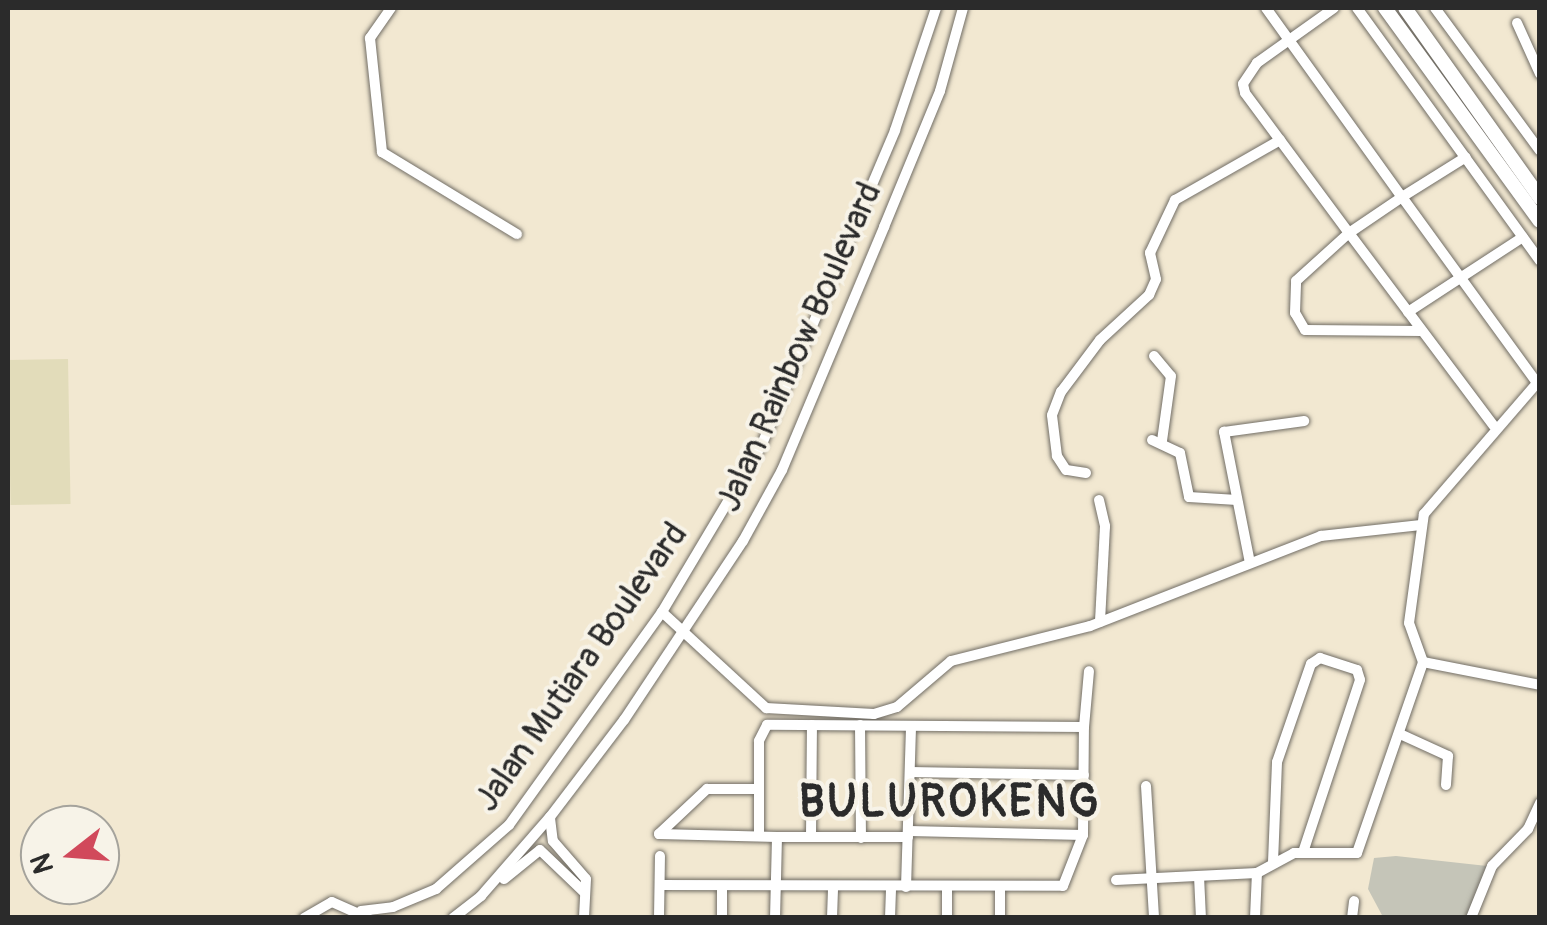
<!DOCTYPE html>
<style>
body{margin:0}
#map{position:relative;width:1547px;height:925px;overflow:hidden;background:#f2e8d1;font-family:Pangolin,sans-serif}
div>[style]{position:absolute}
[style*='--x']{left:calc(var(--x)*1px);top:calc(var(--y)*1px);width:calc(var(--w)*1px);rotate:calc(var(--a)*1deg)}
.built>*{inset:0;background:#e2dcba;transform-origin:0 0}
.industrial>*{inset:0;background:#c5c5b8}
.roads{filter:drop-shadow(0 0 2px #716d65) drop-shadow(0 0 2px #716d65)}
.minor>*{height:10px;margin:-5px;padding:0 5px;transform-origin:5px;border-radius:5px;background:#fff}
.highway>*{height:14px;margin:-7px;padding:0 7px;transform-origin:7px;border-radius:7px;background:#fff}
span{translate:-50% -50%;white-space:nowrap;text-align:center;line-height:1.15;-webkit-text-stroke:8px #f7f3e8;paint-order:stroke}
.street-label{font-size:35px;color:#2b2b2b}
.district-label{font-size:45px;color:#2b2b2b;font-weight:700;letter-spacing:2.5px}
.frame{position:absolute;inset:0;border:10px solid #2b2b2b;pointer-events:none}
.north{position:absolute;left:20px;top:805px;width:100px;height:100px;box-sizing:border-box;background:#f7f3e8;border:2px solid #a5a39c;border-radius:50%;rotate:253deg;font-size:28px;font-weight:700;line-height:40px;text-align:center;color:#2b2b2b}
.north::after{content:'';display:block;margin:auto;width:35px;height:45px;background:#d1495b;clip-path:polygon(50% 0,100% 100%,50% 72%,0 100%)}
</style>
<div id="map">
<div class="built">
<div style="left:68px;top:359px;width:145px;height:60px;rotate:89deg"></div>
</div>
<div class="industrial">
<div style="clip-path:polygon(1396px 856px,1487px 866px,1467px 917px,1383px 917px,1368px 889px,1374px 858px)"></div>
</div>
<div class="roads">
<div class="minor">
<div style="--x:391;--y:8;--w:37;--a:125"></div>
<div style="--x:370;--y:38;--w:115;--a:84"></div>
<div style="--x:382;--y:152;--w:158;--a:31.3"></div>
<div style="--x:1266;--y:8;--w:233;--a:54.3"></div>
<div style="--x:1402;--y:197;--w:75;--a:-32"></div>
<div style="--x:1334;--y:8;--w:95;--a:144.5"></div>
<div style="--x:1257;--y:63;--w:25;--a:124"></div>
<div style="--x:1243;--y:84;--w:9;--a:77"></div>
<div style="--x:1245;--y:93;--w:174;--a:53.4"></div>
<div style="--x:1349;--y:233;--w:64;--a:-34.2"></div>
<div style="--x:1402;--y:197;--w:230;--a:54"></div>
<div style="--x:1357;--y:8;--w:312;--a:54.1"></div>
<div style="--x:1435;--y:8;--w:177;--a:53.7"></div>
<div style="--x:1517;--y:23;--w:56;--a:65.7"></div>
<div style="--x:1408;--y:312;--w:137;--a:-33.1"></div>
<div style="--x:1422;--y:331;--w:117;--a:-179.5"></div>
<div style="--x:1305;--y:330;--w:20;--a:-120"></div>
<div style="--x:1295;--y:313;--w:32;--a:-88"></div>
<div style="--x:1296;--y:281;--w:72;--a:-42.2"></div>
<div style="--x:1349;--y:233;--w:241;--a:53.1"></div>
<div style="--x:1154;--y:356;--w:26;--a:50"></div>
<div style="--x:1171;--y:376;--w:66;--a:97.9"></div>
<div style="--x:1152;--y:440;--w:31;--a:25"></div>
<div style="--x:1180;--y:453;--w:45;--a:78.4"></div>
<div style="--x:1189;--y:497;--w:48;--a:3.6"></div>
<div style="--x:1086;--y:473;--w:20;--a:-171"></div>
<div style="--x:1066;--y:470;--w:17;--a:-123"></div>
<div style="--x:1057;--y:456;--w:41;--a:-97"></div>
<div style="--x:1052;--y:415;--w:25;--a:-69"></div>
<div style="--x:1061;--y:392;--w:65;--a:-53.1"></div>
<div style="--x:1100;--y:340;--w:67;--a:-42.6"></div>
<div style="--x:1149;--y:295;--w:17;--a:-66"></div>
<div style="--x:1156;--y:279;--w:27;--a:-103"></div>
<div style="--x:1150;--y:253;--w:59;--a:-64.7"></div>
<div style="--x:1175;--y:200;--w:121;--a:-29.7"></div>
<div style="--x:1099;--y:500;--w:27;--a:77"></div>
<div style="--x:1105;--y:526;--w:96;--a:93"></div>
<div style="--x:1250;--y:563;--w:134;--a:-101.2"></div>
<div style="--x:1224;--y:432;--w:81;--a:-7.8"></div>
<div style="--x:662;--y:612;--w:142;--a:42.7"></div>
<div style="--x:766;--y:708;--w:108;--a:3.2"></div>
<div style="--x:874;--y:714;--w:24;--a:-17"></div>
<div style="--x:897;--y:707;--w:71;--a:-40.4"></div>
<div style="--x:951;--y:661;--w:143;--a:-14.1"></div>
<div style="--x:1090;--y:626;--w:248;--a:-21.3"></div>
<div style="--x:1321;--y:536;--w:100;--a:-6.3"></div>
<div style="--x:1423;--y:662;--w:41;--a:-109.7"></div>
<div style="--x:1409;--y:623;--w:110;--a:-82.2"></div>
<div style="--x:1424;--y:514;--w:176;--a:-49.2"></div>
<div style="--x:1423;--y:662;--w:119;--a:11.1"></div>
<div style="--x:860;--y:725;--w:113;--a:89.5"></div>
<div style="--x:1084;--y:727;--w:56;--a:-84.9"></div>
<div style="--x:1400;--y:734;--w:53;--a:24.6"></div>
<div style="--x:1448;--y:756;--w:29;--a:94"></div>
<div style="--x:910;--y:772;--w:174;--a:1"></div>
<div style="--x:1146;--y:786;--w:132;--a:86.5"></div>
<div style="--x:550;--y:818;--w:23;--a:83"></div>
<div style="--x:553;--y:841;--w:50;--a:49"></div>
<div style="--x:586;--y:879;--w:39;--a:93"></div>
<div style="--x:909;--y:831;--w:174;--a:1.3"></div>
<div style="--x:659;--y:834;--w:118;--a:1.5"></div>
<div style="--x:777;--y:837;--w:81;--a:91.4"></div>
<div style="--x:659;--y:834;--w:66;--a:-43.2"></div>
<div style="--x:707;--y:789;--w:52;--a:0"></div>
<div style="--x:811;--y:836;--w:111;--a:-89.5"></div>
<div style="--x:777;--y:837;--w:131;--a:0"></div>
<div style="--x:1273;--y:862;--w:100;--a:-87.7"></div>
<div style="--x:1277;--y:762;--w:104;--a:-70.9"></div>
<div style="--x:1311;--y:664;--w:11;--a:-34"></div>
<div style="--x:1320;--y:658;--w:39;--a:18"></div>
<div style="--x:1357;--y:670;--w:10;--a:73"></div>
<div style="--x:1360;--y:680;--w:181;--a:108.3"></div>
<div style="--x:1199;--y:876;--w:42;--a:87.3"></div>
<div style="--x:504;--y:879;--w:46;--a:-38.9"></div>
<div style="--x:540;--y:850;--w:61;--a:43.7"></div>
<div style="--x:1116;--y:880;--w:141;--a:-2.8"></div>
<div style="--x:1257;--y:873;--w:42;--a:-28.4"></div>
<div style="--x:1294;--y:853;--w:63;--a:0"></div>
<div style="--x:1357;--y:853;--w:202;--a:-70.9"></div>
<div style="--x:660;--y:885;--w:403;--a:0.1"></div>
<div style="--x:1063;--y:886;--w:55;--a:-68.6"></div>
<div style="--x:1083;--y:835;--w:108;--a:-89.5"></div>
<div style="--x:1084;--y:727;--w:317;--a:-179.6"></div>
<div style="--x:767;--y:725;--w:18;--a:117"></div>
<div style="--x:759;--y:741;--w:95;--a:90"></div>
<div style="--x:906;--y:887;--w:161;--a:-88.2"></div>
<div style="--x:1000;--y:889;--w:29;--a:90"></div>
<div style="--x:361;--y:911;--w:32;--a:-7"></div>
<div style="--x:393;--y:907;--w:47;--a:-22.7"></div>
<div style="--x:436;--y:889;--w:97;--a:-41.2"></div>
<div style="--x:509;--y:825;--w:262;--a:-54.3"></div>
<div style="--x:662;--y:612;--w:196;--a:-59.2"></div>
<div style="--x:762;--y:444;--w:341;--a:-67"></div>
<div style="--x:895;--y:130;--w:129;--a:-71.4"></div>
<div style="--x:304;--y:918;--w:32;--a:-30"></div>
<div style="--x:332;--y:902;--w:39;--a:24"></div>
<div style="--x:453;--y:918;--w:36;--a:-38"></div>
<div style="--x:481;--y:896;--w:105;--a:-48.9"></div>
<div style="--x:550;--y:817;--w:122;--a:-52.7"></div>
<div style="--x:624;--y:720;--w:215;--a:-56.4"></div>
<div style="--x:743;--y:541;--w:81;--a:-61.2"></div>
<div style="--x:782;--y:470;--w:264;--a:-67.2"></div>
<div style="--x:884;--y:227;--w:147;--a:-67.6"></div>
<div style="--x:940;--y:91;--w:86;--a:-74.5"></div>
<div style="--x:659;--y:918;--w:62;--a:-89.1"></div>
<div style="--x:722;--y:918;--w:32;--a:-90"></div>
<div style="--x:832;--y:918;--w:32;--a:-88"></div>
<div style="--x:890;--y:918;--w:30;--a:-88"></div>
<div style="--x:947;--y:918;--w:29;--a:-90"></div>
<div style="--x:1255;--y:918;--w:45;--a:-87.5"></div>
<div style="--x:1352;--y:918;--w:17;--a:-83"></div>
<div style="--x:1471;--y:918;--w:56;--a:-68"></div>
<div style="--x:1492;--y:866;--w:52;--a:-45.8"></div>
<div style="--x:1528;--y:829;--w:29;--a:-65"></div>
</div>
<div class="highway">
<div style="--x:1385;--y:8;--w:263;--a:54"></div>
<div style="--x:1405;--y:8;--w:233;--a:54.6"></div>
</div>
</div>
<div class="street-label">
<span style="left:799px;top:347px;rotate:-66deg">Jalan Rainbow Boulevard</span>
<span style="left:581px;top:667px;rotate:-55deg">Jalan Mutiara Boulevard</span>
</div>
<div class="district-label">
<span style="left:950px;top:803px">BULUROKENG</span>
</div>
<div class="frame"></div>
<div class="north">N</div>
</div>
